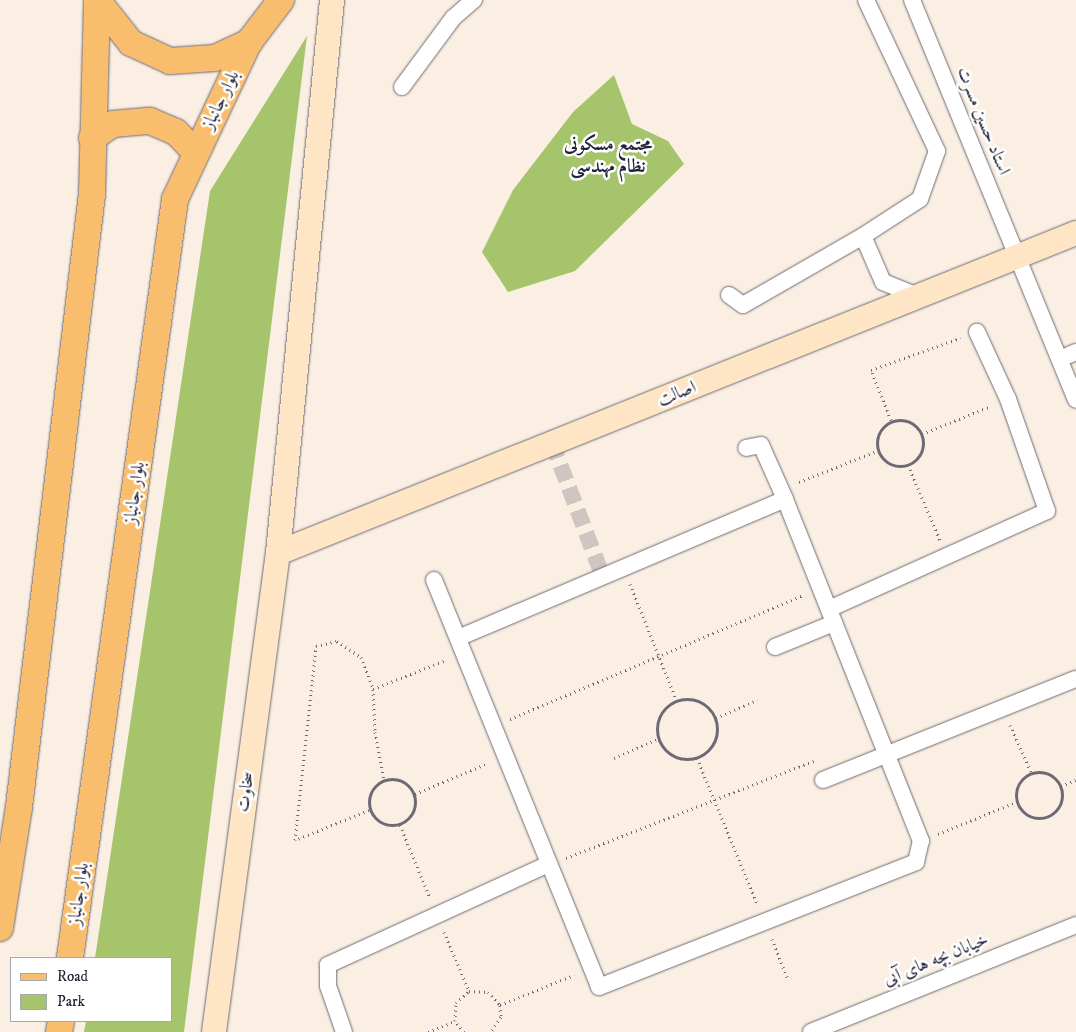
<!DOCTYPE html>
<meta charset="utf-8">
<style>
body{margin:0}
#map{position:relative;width:1076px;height:1032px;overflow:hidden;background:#faefe2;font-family:"IM FELL DW Pica",Amiri,serif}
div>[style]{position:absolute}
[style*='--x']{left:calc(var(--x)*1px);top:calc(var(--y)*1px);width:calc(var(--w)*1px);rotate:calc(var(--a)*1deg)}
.green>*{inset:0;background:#a6c46c}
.street-tunnel>*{height:16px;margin-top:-8px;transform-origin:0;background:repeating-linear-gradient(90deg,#cfc6c1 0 16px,transparent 0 24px)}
.path>*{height:3px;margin-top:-1.5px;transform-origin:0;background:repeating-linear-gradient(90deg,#6e6a75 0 1px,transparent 0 5px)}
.path>.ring{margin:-1.5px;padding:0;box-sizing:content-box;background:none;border:3px solid #6e6a75;border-radius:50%}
.roads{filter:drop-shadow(0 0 1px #6e6a75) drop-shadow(0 0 1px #6e6a75)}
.street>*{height:16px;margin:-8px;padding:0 8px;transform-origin:8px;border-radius:8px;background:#fff}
.secondary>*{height:24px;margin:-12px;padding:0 12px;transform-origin:12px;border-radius:12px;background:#fde5c5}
.primary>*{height:26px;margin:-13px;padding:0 13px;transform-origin:13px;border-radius:13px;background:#f9be6d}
span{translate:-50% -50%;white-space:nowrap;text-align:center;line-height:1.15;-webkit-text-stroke:5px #fff;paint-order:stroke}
.street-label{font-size:18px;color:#22223b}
.neighbourhood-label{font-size:19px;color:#22223b;font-weight:700}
.legend{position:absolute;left:10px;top:957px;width:162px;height:65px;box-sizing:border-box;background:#fff;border:1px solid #a7a7b1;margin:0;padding:6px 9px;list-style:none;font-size:15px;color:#22223b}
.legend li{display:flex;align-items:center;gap:10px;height:25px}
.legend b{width:25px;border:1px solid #a7a7b1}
</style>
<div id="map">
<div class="green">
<div style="clip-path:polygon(307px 36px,184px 1032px,84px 1032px,86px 1021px,171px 1021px,171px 958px,95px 958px,210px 191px)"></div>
<div style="clip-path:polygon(614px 75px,632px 124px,668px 141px,684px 164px,575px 271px,508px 292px,482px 252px,513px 190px,573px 112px)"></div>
</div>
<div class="street-tunnel">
<div style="--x:552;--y:443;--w:143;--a:69.2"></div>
</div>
<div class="path">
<div style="--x:891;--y:420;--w:54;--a:-111.8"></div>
<div style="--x:871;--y:370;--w:95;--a:-19.8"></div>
<div class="ring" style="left:877px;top:420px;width:43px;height:43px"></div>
<div style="--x:922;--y:434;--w:74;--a:-22.1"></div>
<div style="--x:908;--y:465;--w:82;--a:66.9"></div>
<div style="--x:799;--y:482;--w:84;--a:-21.7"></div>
<div style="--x:630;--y:584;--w:124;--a:68.2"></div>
<div style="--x:373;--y:689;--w:43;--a:87.3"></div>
<div style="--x:375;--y:732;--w:49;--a:79.4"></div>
<div class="ring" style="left:657px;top:699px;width:57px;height:57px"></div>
<div style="--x:716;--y:718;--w:45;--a:-23.7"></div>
<div style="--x:510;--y:719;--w:319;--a:-22.9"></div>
<div style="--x:1010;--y:725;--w:51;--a:65.9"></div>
<div style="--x:614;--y:758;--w:47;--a:-23.8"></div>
<div style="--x:697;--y:758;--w:160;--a:67.6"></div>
<div class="ring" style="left:1016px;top:772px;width:43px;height:43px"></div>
<div class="ring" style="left:369px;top:779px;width:43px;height:43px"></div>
<div style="--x:1061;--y:786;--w:16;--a:-22"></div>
<div style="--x:415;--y:794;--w:79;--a:-23"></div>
<div style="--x:369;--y:810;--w:80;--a:157.9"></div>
<div style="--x:295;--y:840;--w:195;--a:-83.8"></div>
<div style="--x:316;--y:646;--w:22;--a:-13"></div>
<div style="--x:337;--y:641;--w:29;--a:34"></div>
<div style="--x:361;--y:657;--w:34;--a:69"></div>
<div style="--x:373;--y:689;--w:79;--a:-21.7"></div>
<div style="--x:400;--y:825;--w:79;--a:67.7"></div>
<div style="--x:938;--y:834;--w:84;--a:-22.3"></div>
<div style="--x:566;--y:858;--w:269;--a:-21.4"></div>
<div style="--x:444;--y:932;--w:64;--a:67"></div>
<div style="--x:772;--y:939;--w:41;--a:68.5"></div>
<div style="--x:500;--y:1005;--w:80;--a:-22.1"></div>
<div style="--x:428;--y:1032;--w:29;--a:-22"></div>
<div style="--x:464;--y:1032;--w:14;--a:-129"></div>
<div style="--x:455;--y:1021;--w:18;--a:-87"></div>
<div style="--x:456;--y:1003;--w:18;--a:-43"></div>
<div style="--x:469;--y:991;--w:19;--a:3"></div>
<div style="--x:488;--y:992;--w:18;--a:47"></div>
<div style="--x:500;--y:1005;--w:12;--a:85"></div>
<div style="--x:501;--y:1017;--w:18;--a:124"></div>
</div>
<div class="roads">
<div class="street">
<div style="--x:866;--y:0;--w:167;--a:64.8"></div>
<div style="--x:937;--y:151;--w:51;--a:109.5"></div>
<div style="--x:920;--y:199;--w:68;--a:147"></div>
<div style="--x:863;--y:236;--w:50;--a:66.5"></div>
<div style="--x:883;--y:282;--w:40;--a:22"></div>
<div style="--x:912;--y:0;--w:432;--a:67.7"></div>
<div style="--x:402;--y:87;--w:86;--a:-53.5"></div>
<div style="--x:453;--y:18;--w:28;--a:-41"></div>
<div style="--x:729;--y:295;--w:17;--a:36"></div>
<div style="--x:743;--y:305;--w:138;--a:-29.9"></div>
<div style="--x:1060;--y:359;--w:17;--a:-24"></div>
<div style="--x:434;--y:580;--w:439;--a:67.9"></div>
<div style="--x:599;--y:987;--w:341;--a:-21.5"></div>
<div style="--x:916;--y:862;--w:22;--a:-77"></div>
<div style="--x:921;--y:841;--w:368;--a:-111.7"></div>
<div style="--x:785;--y:499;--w:59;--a:-114"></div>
<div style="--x:761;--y:445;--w:15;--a:169"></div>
<div style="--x:829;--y:609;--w:239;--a:-24.2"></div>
<div style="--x:1047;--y:511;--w:119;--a:-109.2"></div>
<div style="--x:1008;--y:399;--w:74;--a:-114.8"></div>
<div style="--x:458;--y:638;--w:355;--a:-23"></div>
<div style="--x:775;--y:647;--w:64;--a:-22.1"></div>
<div style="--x:823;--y:780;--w:272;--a:-21.8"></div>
<div style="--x:344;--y:1032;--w:49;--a:-109.2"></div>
<div style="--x:328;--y:986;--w:21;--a:-90"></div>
<div style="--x:328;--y:965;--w:243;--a:-24.6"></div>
<div style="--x:811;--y:1032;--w:286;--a:-22"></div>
</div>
<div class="secondary">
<div style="--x:278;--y:553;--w:860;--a:-21.85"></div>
<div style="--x:214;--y:1032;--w:483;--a:-82.4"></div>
<div style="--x:278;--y:553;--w:556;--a:-84.42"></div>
</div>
<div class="primary">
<div style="--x:97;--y:0;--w:55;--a:51.7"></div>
<div style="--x:131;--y:43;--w:43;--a:24.8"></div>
<div style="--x:170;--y:61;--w:45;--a:-3.8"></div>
<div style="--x:215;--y:58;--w:38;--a:-25"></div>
<div style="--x:249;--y:42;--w:53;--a:-52.7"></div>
<div style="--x:92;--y:138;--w:25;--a:-34"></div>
<div style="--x:113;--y:124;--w:37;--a:-5"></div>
<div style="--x:150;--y:121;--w:28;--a:23"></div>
<div style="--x:176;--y:132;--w:28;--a:46"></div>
<div style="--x:0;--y:928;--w:122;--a:-81.1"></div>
<div style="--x:19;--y:807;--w:617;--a:-83.21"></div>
<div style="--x:92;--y:194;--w:193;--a:-88.5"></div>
<div style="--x:70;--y:958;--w:766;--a:-82.12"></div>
<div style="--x:175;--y:199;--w:174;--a:-64.8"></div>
<div style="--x:59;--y:1032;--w:11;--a:-80"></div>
</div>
</div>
<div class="street-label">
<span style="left:221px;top:100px;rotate:-64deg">بلوار جانباز</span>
<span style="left:983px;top:121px;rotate:68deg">استاد حسین مسرت</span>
<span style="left:677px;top:394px;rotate:-22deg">اصالت</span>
<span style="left:135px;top:493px;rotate:-82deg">بلوار جانباز</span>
<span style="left:246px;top:792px;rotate:-82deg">سخاوت</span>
<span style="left:79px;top:894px;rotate:-82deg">بلوار جانباز</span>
<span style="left:936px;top:960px;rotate:-22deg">خیابان بچه های آبی</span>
</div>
<div class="neighbourhood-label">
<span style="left:608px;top:156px">مجتمع مسکونی<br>نظام مهندسی</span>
</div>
<ul class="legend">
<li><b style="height:6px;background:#f9be6d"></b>Road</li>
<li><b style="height:14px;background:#a6c46c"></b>Park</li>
</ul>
</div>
